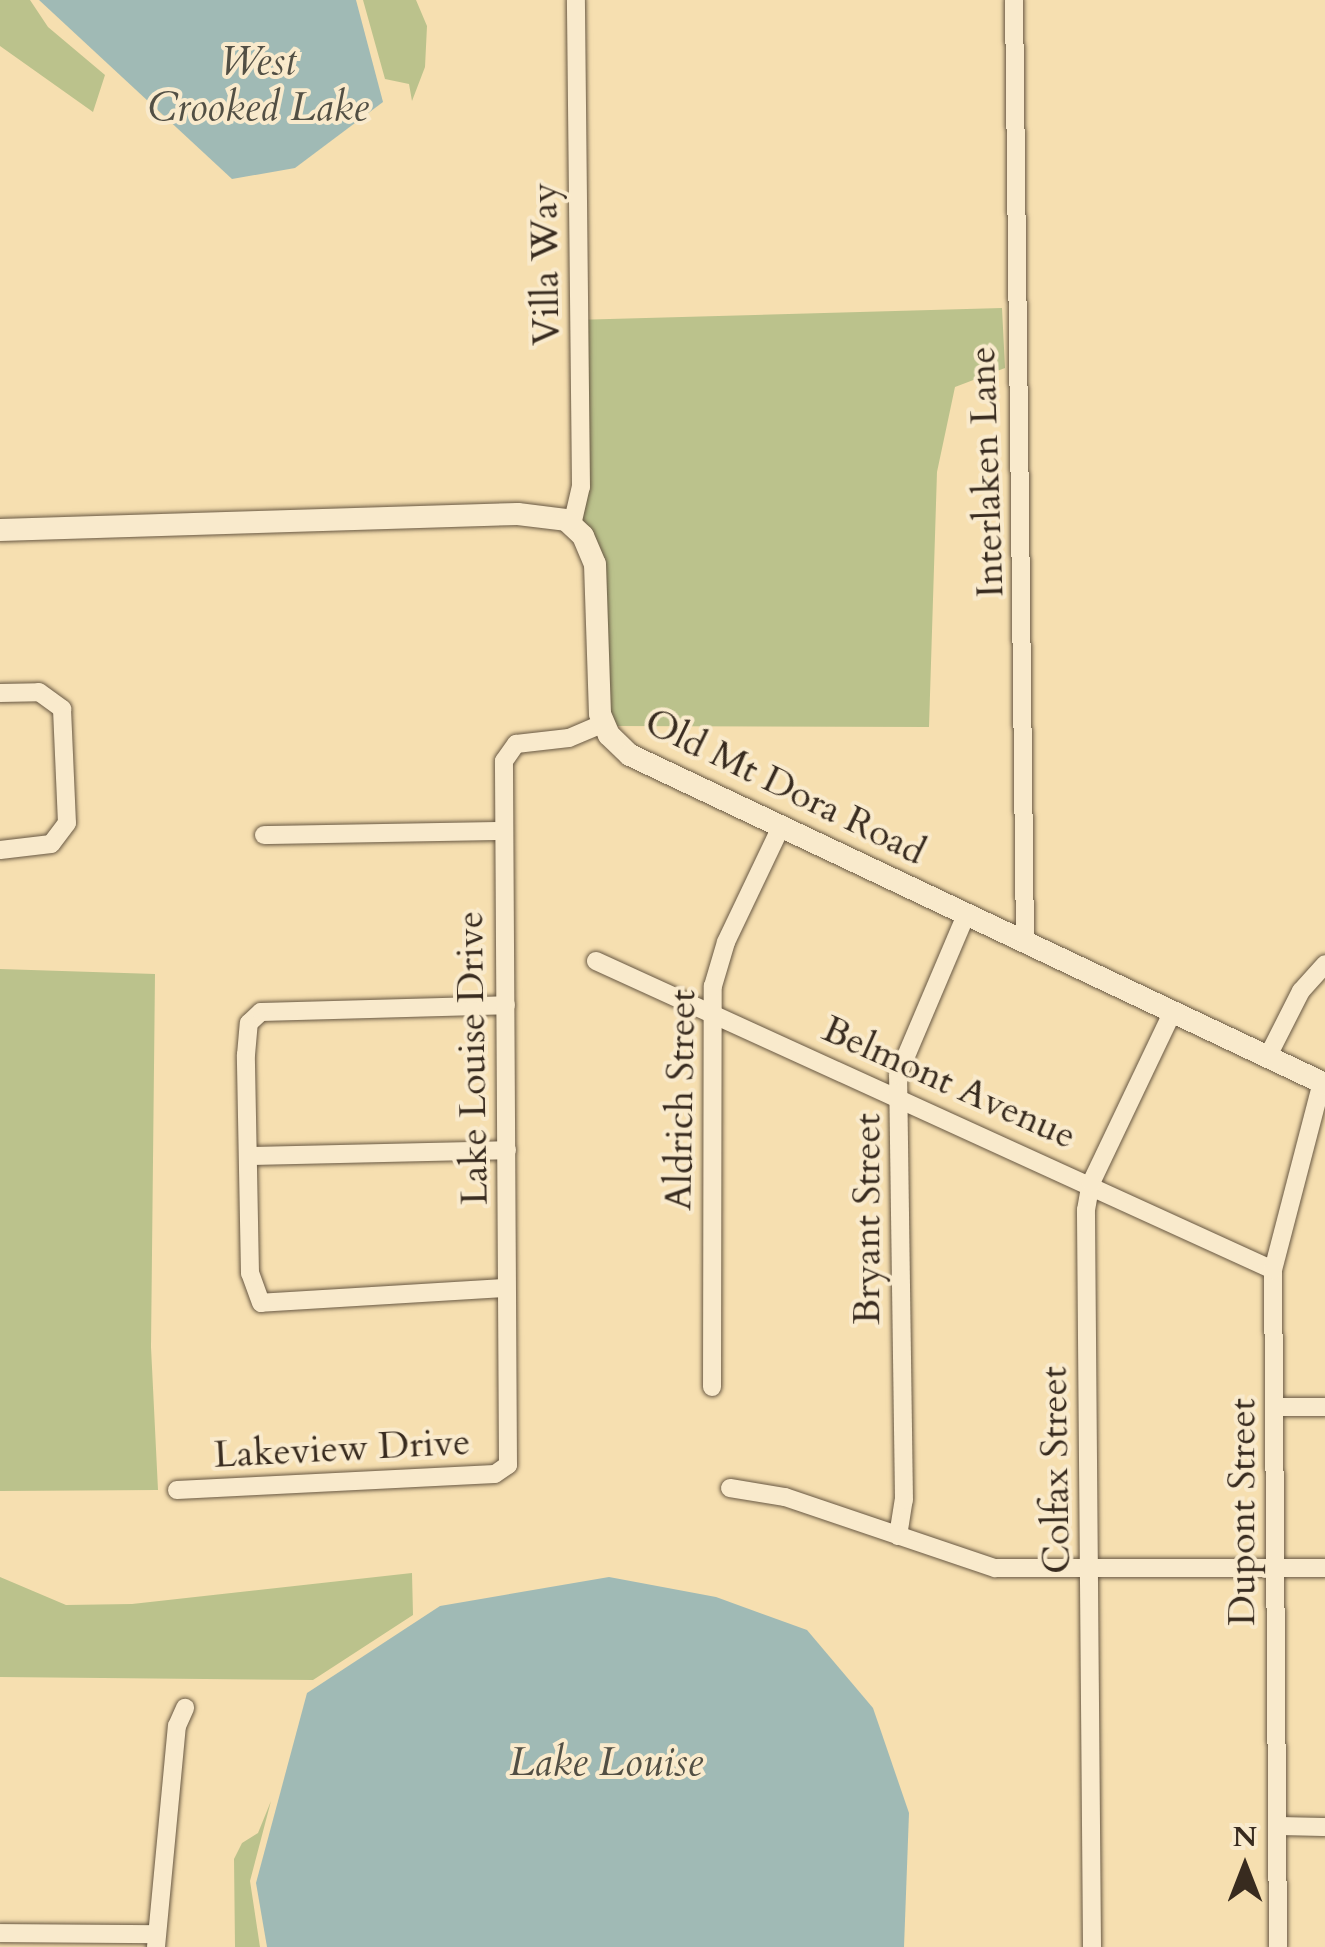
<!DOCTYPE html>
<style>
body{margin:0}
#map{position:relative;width:1325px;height:1947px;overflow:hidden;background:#f6dfb0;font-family:Cardo,serif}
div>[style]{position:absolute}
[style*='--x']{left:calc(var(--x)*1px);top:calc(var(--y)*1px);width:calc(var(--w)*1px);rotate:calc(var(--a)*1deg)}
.green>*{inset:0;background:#bbc28c}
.water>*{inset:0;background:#a0bab5}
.roads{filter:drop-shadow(0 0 2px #685843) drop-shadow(0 0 2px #685843)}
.street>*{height:18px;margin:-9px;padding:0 9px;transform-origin:9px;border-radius:9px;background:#f9eacc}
.secondary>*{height:22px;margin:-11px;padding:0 11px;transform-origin:11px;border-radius:11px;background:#f9eacc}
span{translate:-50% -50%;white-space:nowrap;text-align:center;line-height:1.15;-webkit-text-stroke:8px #f9eacc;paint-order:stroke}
.street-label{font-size:38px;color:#382b1f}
.water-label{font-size:40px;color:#524f44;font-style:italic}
.north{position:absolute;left:1195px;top:1817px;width:100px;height:100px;-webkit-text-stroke:8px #f9eacc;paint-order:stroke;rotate:0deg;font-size:28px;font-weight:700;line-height:40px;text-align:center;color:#382b1f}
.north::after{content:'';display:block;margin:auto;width:35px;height:45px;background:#382b1f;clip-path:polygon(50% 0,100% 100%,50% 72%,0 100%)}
</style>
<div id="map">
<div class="green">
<div style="clip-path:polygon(0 0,30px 0,48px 27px,105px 75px,93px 112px,0 46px)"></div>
<div style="clip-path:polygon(363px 0,416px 0,427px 26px,425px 67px,412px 101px,409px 84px,385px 79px)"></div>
<div style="clip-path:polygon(1002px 308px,1005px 368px,955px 387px,937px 472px,929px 727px,613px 726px,579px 521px,573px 320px)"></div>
<div style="clip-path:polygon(0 969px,155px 974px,151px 1347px,158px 1490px,0 1491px)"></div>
<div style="clip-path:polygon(412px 1573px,413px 1615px,313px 1680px,0 1677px,0 1577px,66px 1605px,132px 1604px)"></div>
<div style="clip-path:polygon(271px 1801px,250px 1881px,260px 1947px,235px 1947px,234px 1859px,242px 1843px,258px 1833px)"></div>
</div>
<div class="water">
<div style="clip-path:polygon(39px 0,356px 0,383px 102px,295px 168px,232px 179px)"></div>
<div style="clip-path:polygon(609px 1577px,716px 1597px,807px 1630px,873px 1708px,909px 1813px,904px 1947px,267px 1947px,256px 1883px,307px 1693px,440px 1606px)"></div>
</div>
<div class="roads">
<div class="street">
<div style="--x:1014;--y:0;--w:943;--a:89.33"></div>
<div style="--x:572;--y:525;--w:39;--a:-77"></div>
<div style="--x:581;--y:487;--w:487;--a:-90.6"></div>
<div style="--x:0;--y:693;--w:39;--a:-1"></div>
<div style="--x:39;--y:692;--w:29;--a:36"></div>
<div style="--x:62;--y:709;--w:114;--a:87.5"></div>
<div style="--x:67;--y:823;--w:26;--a:127"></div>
<div style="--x:51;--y:844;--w:51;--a:173.3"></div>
<div style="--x:264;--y:835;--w:238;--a:-1"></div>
<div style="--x:596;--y:961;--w:744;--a:24.53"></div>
<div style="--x:1268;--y:1056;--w:73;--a:-63.1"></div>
<div style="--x:1301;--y:991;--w:36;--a:-48"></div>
<div style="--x:250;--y:1156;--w:257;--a:-1.3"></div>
<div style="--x:504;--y:1288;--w:243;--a:176.5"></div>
<div style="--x:261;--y:1303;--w:32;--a:-110"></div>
<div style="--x:250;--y:1273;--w:218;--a:-91.1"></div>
<div style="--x:246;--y:1055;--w:32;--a:-85"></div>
<div style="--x:249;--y:1023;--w:16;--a:-43"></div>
<div style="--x:261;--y:1012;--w:245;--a:-1.6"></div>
<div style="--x:712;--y:1387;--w:401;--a:-89.9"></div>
<div style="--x:713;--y:986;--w:46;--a:-73.5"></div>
<div style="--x:726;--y:942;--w:125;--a:-64.5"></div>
<div style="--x:1275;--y:1407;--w:50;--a:0"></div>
<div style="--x:730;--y:1488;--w:56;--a:9.3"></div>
<div style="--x:785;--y:1497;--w:222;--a:18.7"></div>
<div style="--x:995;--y:1568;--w:330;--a:0"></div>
<div style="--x:177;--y:1490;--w:318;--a:-2.9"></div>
<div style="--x:495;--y:1474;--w:16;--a:-35"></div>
<div style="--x:508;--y:1465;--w:704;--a:-90.33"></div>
<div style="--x:504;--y:761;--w:21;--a:-55"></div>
<div style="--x:516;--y:744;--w:53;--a:-6.5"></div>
<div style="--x:569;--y:738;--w:38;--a:-23"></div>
<div style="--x:898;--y:1536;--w:36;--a:-81"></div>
<div style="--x:904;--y:1500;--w:425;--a:-90.8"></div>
<div style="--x:898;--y:1075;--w:174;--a:-67"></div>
<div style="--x:1278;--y:1826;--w:47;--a:1.2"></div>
<div style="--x:0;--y:1933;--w:154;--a:0.4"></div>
<div style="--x:156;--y:1947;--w:222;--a:-84.6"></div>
<div style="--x:177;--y:1726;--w:20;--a:-66"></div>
<div style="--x:1092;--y:1947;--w:737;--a:-90.47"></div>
<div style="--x:1086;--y:1210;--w:27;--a:-80"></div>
<div style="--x:1091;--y:1183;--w:191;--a:-64.5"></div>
<div style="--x:1278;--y:1947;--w:677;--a:-90.42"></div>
<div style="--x:1273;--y:1270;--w:194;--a:-75.4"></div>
</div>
<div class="secondary">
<div style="--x:0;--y:530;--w:518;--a:-1.77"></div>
<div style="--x:518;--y:514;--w:48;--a:7.1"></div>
<div style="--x:566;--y:520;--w:23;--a:43"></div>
<div style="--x:583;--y:536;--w:30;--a:67"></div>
<div style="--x:595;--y:564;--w:150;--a:88.1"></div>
<div style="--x:600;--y:714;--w:23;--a:67"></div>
<div style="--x:609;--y:735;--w:29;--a:44"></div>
<div style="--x:630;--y:755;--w:769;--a:25.33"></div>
</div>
</div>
<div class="street-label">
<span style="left:546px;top:264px;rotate:-91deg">Villa Way</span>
<span style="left:987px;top:472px;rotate:-92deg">Interlaken Lane</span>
<span style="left:785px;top:787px;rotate:26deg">Old Mt Dora Road</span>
<span style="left:473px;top:1058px;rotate:-91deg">Lake Louise Drive</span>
<span style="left:949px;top:1083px;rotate:24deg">Belmont Avenue</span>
<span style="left:681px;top:1100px;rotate:-89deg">Aldrich Street</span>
<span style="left:868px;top:1219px;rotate:-90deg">Bryant Street</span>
<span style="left:342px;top:1449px;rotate:-3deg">Lakeview Drive</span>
<span style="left:1056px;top:1470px;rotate:-91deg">Colfax Street</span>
<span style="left:1243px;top:1512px;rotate:-90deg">Dupont Street</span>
</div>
<div class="water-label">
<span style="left:258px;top:85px">West<br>Crooked Lake</span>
<span style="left:606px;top:1763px">Lake Louise</span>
</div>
<div class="north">N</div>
</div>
